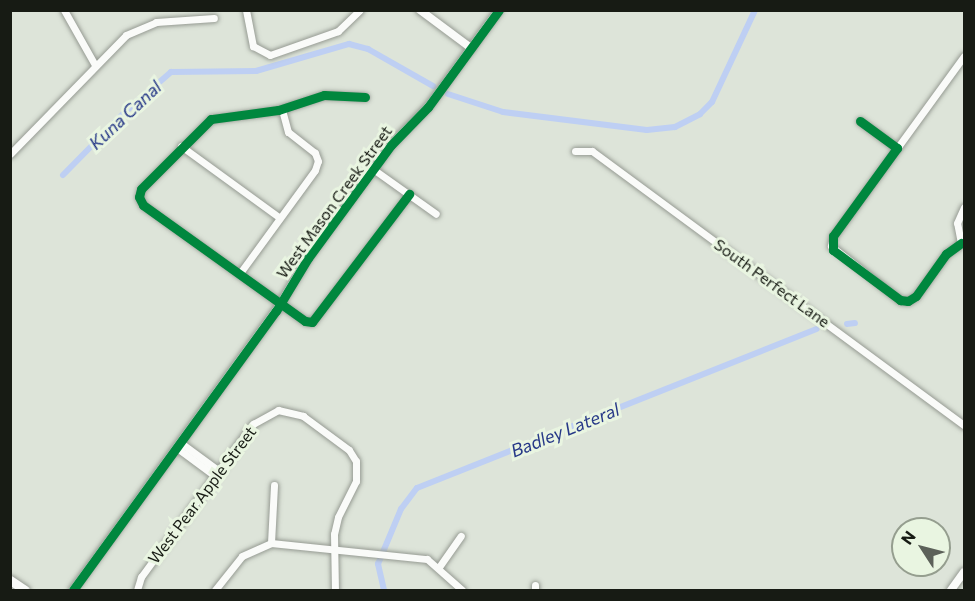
<!DOCTYPE html>
<style>
body{margin:0}
#map{position:relative;width:975px;height:601px;overflow:hidden;background:#dde4d9;font-family:Commissioner,sans-serif}
div>[style]{position:absolute}
[style*='--x']{left:calc(var(--x)*1px);top:calc(var(--y)*1px);width:calc(var(--w)*1px);rotate:calc(var(--a)*1deg)}
.canal>*{height:6px;margin:-3px;padding:0 3px;transform-origin:3px;border-radius:3px;background:#becff3}
.roads{filter:drop-shadow(0 0 2px #969b93) drop-shadow(0 0 2px #969b93)}
.minor>*{height:7px;margin:-3.5px;padding:0 3.5px;transform-origin:3.5px;border-radius:3.5px;background:#fafbf9}
.tertiary>*{height:8px;margin:-4px;padding:0 4px;transform-origin:4px;border-radius:4px;background:#fafbf9}
.secondary>*{height:9px;margin:-4.5px;padding:0 4.5px;transform-origin:4.5px;border-radius:4.5px;background:#fafbf9}
.cycleway>*{height:9px;margin:-4.5px;padding:0 4.5px;transform-origin:4.5px;border-radius:4.5px;background:#00873e}
span{translate:-50% -50%;white-space:nowrap;text-align:center;line-height:1.15;-webkit-text-stroke:6px #e9f5e1;paint-order:stroke}
.street-label{font-size:16px;color:#171b14}
.water-label{font-size:18px;color:#263887;font-style:italic}
.frame{position:absolute;inset:0;border:12px solid #171b14;pointer-events:none}
.north{position:absolute;left:891px;top:517px;width:60px;height:60px;box-sizing:border-box;background:#e9f5e1;border:2px solid #959e8f;border-radius:50%;rotate:306deg;font-size:16px;font-weight:700;line-height:24px;text-align:center;color:#171b14}
.north::after{content:'';display:block;margin:auto;width:21px;height:27px;background:#5c6159;clip-path:polygon(50% 0,100% 100%,50% 72%,0 100%)}
</style>
<div id="map">
<div class="canal">
<div style="--x:448;--y:94;--w:58;--a:18.1"></div>
<div style="--x:503;--y:112;--w:145;--a:7.1"></div>
<div style="--x:647;--y:130;--w:28;--a:-6"></div>
<div style="--x:675;--y:127;--w:28;--a:-27"></div>
<div style="--x:700;--y:114;--w:17;--a:-45"></div>
<div style="--x:712;--y:102;--w:102;--a:-64.9"></div>
<div style="--x:63;--y:175;--w:88;--a:-45.5"></div>
<div style="--x:125;--y:112;--w:61;--a:-41"></div>
<div style="--x:171;--y:72;--w:85;--a:-0.7"></div>
<div style="--x:256;--y:71;--w:97;--a:-16.2"></div>
<div style="--x:349;--y:44;--w:20;--a:15"></div>
<div style="--x:368;--y:49;--w:75;--a:29.6"></div>
<div style="--x:847;--y:324;--w:8;--a:-7"></div>
<div style="--x:384;--y:590;--w:27;--a:-103"></div>
<div style="--x:378;--y:564;--w:60;--a:-67.3"></div>
<div style="--x:401;--y:509;--w:26;--a:-53"></div>
<div style="--x:417;--y:488;--w:430;--a:-21.7"></div>
</div>
<div class="roads">
<div class="minor">
<div style="--x:64;--y:10;--w:63;--a:60.6"></div>
<div style="--x:246;--y:10;--w:37;--a:79"></div>
<div style="--x:253;--y:46;--w:19;--a:28"></div>
<div style="--x:270;--y:55;--w:72;--a:-19.4"></div>
<div style="--x:338;--y:31;--w:30;--a:-44"></div>
<div style="--x:964;--y:56;--w:223;--a:126"></div>
<div style="--x:833;--y:236;--w:10;--a:101"></div>
<div style="--x:831;--y:246;--w:88;--a:38"></div>
<div style="--x:900;--y:300;--w:8;--a:7"></div>
<div style="--x:908;--y:301;--w:9;--a:-32"></div>
<div style="--x:916;--y:296;--w:52;--a:-54.5"></div>
<div style="--x:946;--y:254;--w:19;--a:-36"></div>
<div style="--x:961;--y:243;--w:20;--a:-101"></div>
<div style="--x:957;--y:223;--w:17;--a:-66"></div>
<div style="--x:365;--y:97;--w:41;--a:-177.2"></div>
<div style="--x:324;--y:95;--w:48;--a:161.9"></div>
<div style="--x:278;--y:110;--w:68;--a:172.3"></div>
<div style="--x:211;--y:119;--w:99;--a:135"></div>
<div style="--x:141;--y:189;--w:8;--a:104"></div>
<div style="--x:139;--y:197;--w:9;--a:63"></div>
<div style="--x:143;--y:205;--w:199;--a:35.6"></div>
<div style="--x:305;--y:321;--w:7;--a:8"></div>
<div style="--x:312;--y:322;--w:161;--a:-52.8"></div>
<div style="--x:860;--y:121;--w:46;--a:36.1"></div>
<div style="--x:181;--y:146;--w:122;--a:36"></div>
<div style="--x:575;--y:151;--w:17;--a:0"></div>
<div style="--x:592;--y:151;--w:462;--a:36.4"></div>
<div style="--x:10;--y:154;--w:166;--a:-45.7"></div>
<div style="--x:126;--y:35;--w:33;--a:-23"></div>
<div style="--x:156;--y:22;--w:58;--a:-3.9"></div>
<div style="--x:373;--y:169;--w:77;--a:35.5"></div>
<div style="--x:240;--y:273;--w:127;--a:-53.9"></div>
<div style="--x:315;--y:170;--w:9;--a:-72"></div>
<div style="--x:318;--y:161;--w:9;--a:-111"></div>
<div style="--x:315;--y:153;--w:34;--a:-142"></div>
<div style="--x:288;--y:132;--w:24;--a:-105"></div>
<div style="--x:181;--y:443;--w:47;--a:36.4"></div>
<div style="--x:177;--y:448;--w:47;--a:36.4"></div>
<div style="--x:271;--y:543;--w:58;--a:-87"></div>
<div style="--x:439;--y:567;--w:38;--a:-55"></div>
<div style="--x:535;--y:585;--w:5;--a:90"></div>
<div style="--x:137;--y:590;--w:14;--a:-73"></div>
<div style="--x:141;--y:577;--w:190;--a:-53.8"></div>
<div style="--x:253;--y:424;--w:29;--a:-29"></div>
<div style="--x:278;--y:410;--w:26;--a:13"></div>
<div style="--x:303;--y:416;--w:57;--a:36.5"></div>
<div style="--x:349;--y:450;--w:13;--a:58"></div>
<div style="--x:356;--y:461;--w:20;--a:90"></div>
<div style="--x:356;--y:481;--w:40;--a:116.6"></div>
<div style="--x:338;--y:517;--w:17;--a:103"></div>
<div style="--x:334;--y:534;--w:56;--a:89"></div>
<div style="--x:215;--y:590;--w:43;--a:-51.5"></div>
<div style="--x:242;--y:556;--w:32;--a:-24"></div>
<div style="--x:271;--y:543;--w:157;--a:5.9"></div>
<div style="--x:427;--y:559;--w:47;--a:41.5"></div>
</div>
<div class="tertiary">
<div style="--x:420;--y:10;--w:64;--a:36.7"></div>
<div style="--x:73;--y:590;--w:345;--a:-54"></div>
<div style="--x:276;--y:311;--w:62;--a:-58.9"></div>
<div style="--x:308;--y:258;--w:140;--a:-53.7"></div>
<div style="--x:391;--y:145;--w:53;--a:-45.8"></div>
<div style="--x:428;--y:107;--w:120;--a:-53.8"></div>
<div style="--x:951;--y:590;--w:22;--a:-54"></div>
</div>
<div class="secondary">
<div style="--x:10;--y:580;--w:18;--a:34"></div>
</div>
</div>
<div class="cycleway">
<div style="--x:365;--y:97;--w:41;--a:-177.2"></div>
<div style="--x:324;--y:95;--w:48;--a:161.9"></div>
<div style="--x:278;--y:110;--w:68;--a:172.3"></div>
<div style="--x:211;--y:119;--w:99;--a:135"></div>
<div style="--x:141;--y:189;--w:8;--a:104"></div>
<div style="--x:139;--y:197;--w:9;--a:63"></div>
<div style="--x:143;--y:205;--w:199;--a:35.6"></div>
<div style="--x:305;--y:321;--w:7;--a:8"></div>
<div style="--x:312;--y:322;--w:161;--a:-52.8"></div>
<div style="--x:860;--y:121;--w:46;--a:36.1"></div>
<div style="--x:897;--y:148;--w:109;--a:126"></div>
<div style="--x:833;--y:236;--w:14;--a:90"></div>
<div style="--x:833;--y:250;--w:84;--a:36.7"></div>
<div style="--x:900;--y:300;--w:8;--a:7"></div>
<div style="--x:908;--y:301;--w:9;--a:-32"></div>
<div style="--x:916;--y:296;--w:52;--a:-54.5"></div>
<div style="--x:946;--y:254;--w:19;--a:-36"></div>
<div style="--x:73;--y:590;--w:345;--a:-54"></div>
<div style="--x:276;--y:311;--w:62;--a:-58.9"></div>
<div style="--x:308;--y:258;--w:140;--a:-53.7"></div>
<div style="--x:391;--y:145;--w:53;--a:-45.8"></div>
<div style="--x:428;--y:107;--w:120;--a:-53.8"></div>
</div>
<div class="street-label">
<span style="left:334px;top:202px;rotate:-54deg">West Mason Creek Street</span>
<span style="left:772px;top:283px;rotate:36deg">South Perfect Lane</span>
<span style="left:202px;top:495px;rotate:-53deg">West Pear Apple Street</span>
</div>
<div class="water-label">
<span style="left:125px;top:115px;rotate:-43deg">Kuna Canal</span>
<span style="left:565px;top:430px;rotate:-22deg">Badley Lateral</span>
</div>
<div class="frame"></div>
<div class="north">N</div>
</div>
